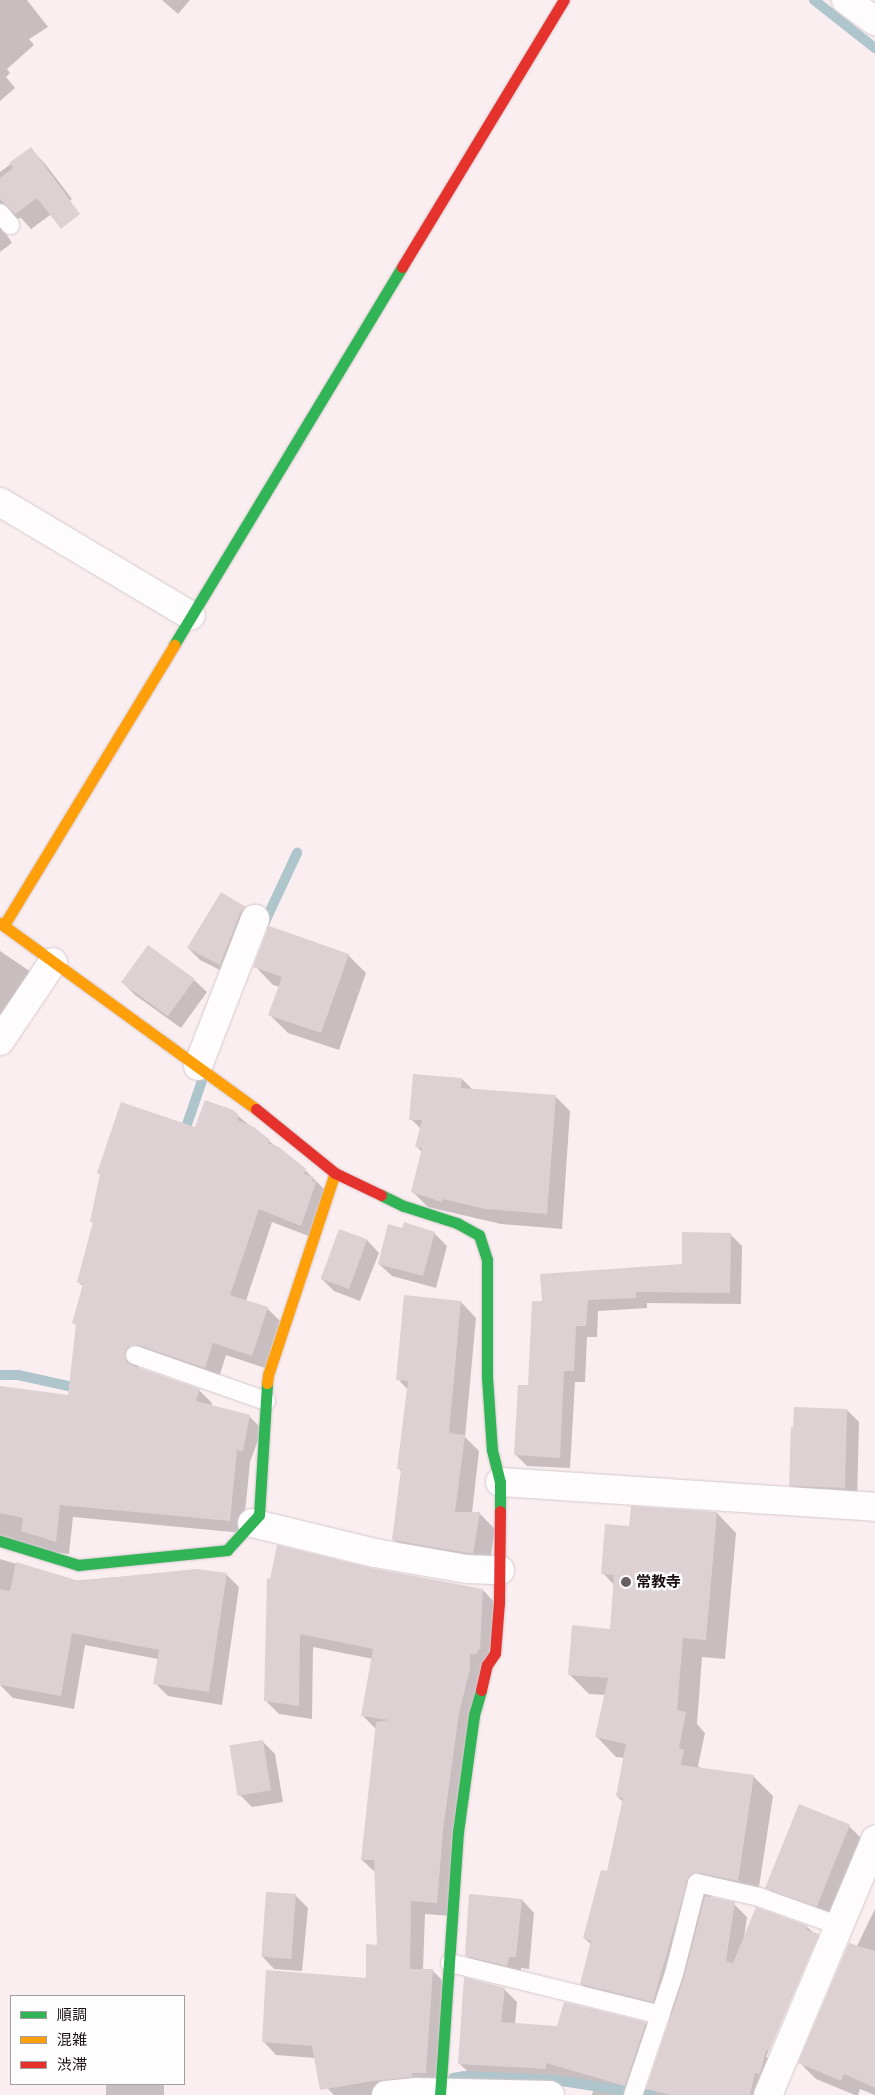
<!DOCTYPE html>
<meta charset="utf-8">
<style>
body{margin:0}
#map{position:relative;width:875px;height:2095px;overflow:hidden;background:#faeef1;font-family:Poppins,"Noto Sans JP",sans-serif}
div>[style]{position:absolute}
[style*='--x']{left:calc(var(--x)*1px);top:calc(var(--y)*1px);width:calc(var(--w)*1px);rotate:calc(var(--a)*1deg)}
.shadow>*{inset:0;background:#0003;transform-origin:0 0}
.stream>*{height:10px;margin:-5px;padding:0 5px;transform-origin:5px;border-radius:5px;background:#aec5cb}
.building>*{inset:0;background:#ddd1d4;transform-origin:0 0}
.roads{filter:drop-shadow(0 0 1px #d5c9cc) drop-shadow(0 0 1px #d5c9cc)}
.lane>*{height:18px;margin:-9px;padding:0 9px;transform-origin:9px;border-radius:9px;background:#fefcfd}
.street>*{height:28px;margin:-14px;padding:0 14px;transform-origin:14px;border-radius:14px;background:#fefcfd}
.fast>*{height:11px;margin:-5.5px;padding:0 5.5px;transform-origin:5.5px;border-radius:5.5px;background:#30b455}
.slow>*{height:11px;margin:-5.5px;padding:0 5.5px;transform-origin:5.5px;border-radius:5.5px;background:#ff9f0a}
.jam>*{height:11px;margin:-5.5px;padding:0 5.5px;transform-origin:5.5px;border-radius:5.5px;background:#e5322d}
.dots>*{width:14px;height:14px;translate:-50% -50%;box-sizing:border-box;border:2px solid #fdfdfd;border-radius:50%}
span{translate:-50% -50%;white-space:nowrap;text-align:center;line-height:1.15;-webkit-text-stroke:4.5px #fdfdfd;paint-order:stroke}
.poi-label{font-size:15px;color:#1b1013;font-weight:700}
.left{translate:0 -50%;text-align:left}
.legend{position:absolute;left:10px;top:1995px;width:175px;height:90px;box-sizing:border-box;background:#fdfdfd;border:1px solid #a39e9f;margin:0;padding:6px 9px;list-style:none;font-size:15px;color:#1b1013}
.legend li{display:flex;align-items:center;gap:10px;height:25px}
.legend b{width:25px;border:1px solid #a39e9f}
</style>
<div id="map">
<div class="shadow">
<div style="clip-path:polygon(0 0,27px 0,48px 27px,29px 39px,34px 45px,7px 69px,10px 73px,6px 77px,15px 88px,0 101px)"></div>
<div style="clip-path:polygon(162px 0,190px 0,178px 14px)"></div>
<div style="clip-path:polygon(31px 149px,46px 165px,72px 199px,31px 229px,21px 218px,9px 220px,5px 232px,12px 243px,0 252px,0 172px)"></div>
<div style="clip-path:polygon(245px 908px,257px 919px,232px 976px,200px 960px,188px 948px)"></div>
<div style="clip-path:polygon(0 951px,28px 970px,45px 987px,0 1052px)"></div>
<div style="clip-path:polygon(348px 955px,366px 973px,339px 1050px,288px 1033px,270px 1015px,280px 987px,273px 985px,255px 966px)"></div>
<div style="clip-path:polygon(194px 980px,207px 992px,181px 1028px,135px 995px,122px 982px)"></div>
<div style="clip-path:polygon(462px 1079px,473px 1090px,555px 1096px,570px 1111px,562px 1229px,501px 1224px,428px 1207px,413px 1192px,422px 1152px,416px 1146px,421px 1129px,411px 1119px)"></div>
<div style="clip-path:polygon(238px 1116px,305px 1170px,326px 1191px,314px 1238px,272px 1222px,246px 1301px,267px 1308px,280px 1321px,265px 1368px,226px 1355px,218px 1381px,141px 1360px,138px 1368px,199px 1390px,212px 1403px,211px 1406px,249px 1416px,262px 1429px,250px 1462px,243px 1533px,73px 1517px,69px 1554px,0 1546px,0 1387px,69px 1396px,77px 1326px,74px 1323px,84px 1287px,78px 1282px,94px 1224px,91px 1221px,101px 1175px,98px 1173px,196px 1129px)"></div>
<div style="clip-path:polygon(340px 1230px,367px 1240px,379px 1253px,360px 1301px,334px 1291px,321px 1278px)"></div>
<div style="clip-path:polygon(434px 1233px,447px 1246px,436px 1288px,392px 1276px,379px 1264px)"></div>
<div style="clip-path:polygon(730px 1234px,742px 1246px,741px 1304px,647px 1303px,647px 1308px,598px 1311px,597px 1337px,587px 1337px,585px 1382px,575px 1382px,570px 1468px,527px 1466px,516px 1455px,543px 1303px,683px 1265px)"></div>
<div style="clip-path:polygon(461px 1302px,476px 1318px,465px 1437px,479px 1451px,472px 1513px,480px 1514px,495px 1529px,489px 1568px,409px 1555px,394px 1540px,402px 1472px,398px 1468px,408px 1390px,398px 1379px)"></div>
<div style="clip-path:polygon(847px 1410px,859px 1422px,857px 1500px,803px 1498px,790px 1485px)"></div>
<div style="clip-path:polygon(evenodd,717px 1513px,736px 1533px,725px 1659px,702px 1657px,697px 1724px,705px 1733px,698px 1766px,702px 1769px,753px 1776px,773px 1796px,757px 1900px,720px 1892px,708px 1898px,734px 1904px,747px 1917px,744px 1938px,807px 1927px,831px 1948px,766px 2095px,646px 2095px,672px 2021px,601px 2003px,581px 1984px,592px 1945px,584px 1938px,608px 1873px,623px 1802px,617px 1796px,625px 1758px,616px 1757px,597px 1737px,606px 1695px,589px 1694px,569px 1674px,612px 1630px,614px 1585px,603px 1573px,631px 1528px,717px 1513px,816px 1938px,818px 1940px,768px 2058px,766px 2057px,816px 1938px)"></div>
<div style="clip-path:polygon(0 1559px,74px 1581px,196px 1570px,226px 1574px,239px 1587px,222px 1705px,168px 1696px,155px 1683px,158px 1659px,85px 1645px,74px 1709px,13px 1698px,0 1685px)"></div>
<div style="clip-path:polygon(371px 1569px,483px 1590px,496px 1604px,451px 1916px,425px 1914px,423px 1970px,432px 1970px,446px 1984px,439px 2086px,393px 2095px,334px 2095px,320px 2081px,315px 2058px,276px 2055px,263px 2041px,367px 1980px,378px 1946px,376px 1873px,362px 1860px,376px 1729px,363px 1716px,373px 1659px,313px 1647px,312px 1719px,279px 1714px,265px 1700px,269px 1580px)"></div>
<div style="clip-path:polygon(263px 1742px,275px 1754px,283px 1802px,252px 1807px,239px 1794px)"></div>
<div style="clip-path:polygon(849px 1826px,861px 1838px,829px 1918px,779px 1900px,766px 1887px)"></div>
<div style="clip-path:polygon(295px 1895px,308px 1908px,302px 1971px,274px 1969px,262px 1956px)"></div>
<div style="clip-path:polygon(522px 1900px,534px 1913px,529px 1969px,521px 1968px,520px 1978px,479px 1968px,466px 1955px)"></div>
<div style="clip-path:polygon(875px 1909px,875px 2095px,860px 2089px,858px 2095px,855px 2095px,816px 2079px,800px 2063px)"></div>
<div style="clip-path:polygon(504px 1989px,517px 2002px,515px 2024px,558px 2027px,565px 2003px,646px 2023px,659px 2036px,639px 2095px,592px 2095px,595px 2084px,472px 2076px,459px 2063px)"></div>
<div style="left:106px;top:2084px;width:58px;height:11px"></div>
</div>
<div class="stream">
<div style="--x:814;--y:0;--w:78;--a:38.2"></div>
<div style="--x:263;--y:926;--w:81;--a:-65"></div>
<div style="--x:183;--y:1136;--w:68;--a:-71"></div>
<div style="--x:0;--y:1375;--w:18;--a:0"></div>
<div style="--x:18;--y:1375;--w:66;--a:12.3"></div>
<div style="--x:453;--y:2078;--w:11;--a:-10"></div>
<div style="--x:464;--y:2076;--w:91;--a:2.5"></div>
<div style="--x:555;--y:2080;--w:98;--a:8.8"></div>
</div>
<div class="building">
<div style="clip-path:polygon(31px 147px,80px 214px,61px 229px,37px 198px,15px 214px,0 199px,0 178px,13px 168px,9px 163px)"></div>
<div style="clip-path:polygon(221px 892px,246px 907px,240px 913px,220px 965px,187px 948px)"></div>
<div style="clip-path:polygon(269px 926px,349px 954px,321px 1033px,268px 1015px,282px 977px,253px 967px)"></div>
<div style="left:148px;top:945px;width:58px;height:46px;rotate:36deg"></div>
<div style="clip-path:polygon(413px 1074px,462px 1078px,461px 1088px,556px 1095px,547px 1214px,485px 1209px,443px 1199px,442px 1202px,411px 1192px,422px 1148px,415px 1147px,422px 1120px,409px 1120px)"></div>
<div style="clip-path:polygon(205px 1100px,233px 1110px,239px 1115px,237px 1120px,254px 1127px,270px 1140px,268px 1143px,279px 1147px,306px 1169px,304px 1174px,314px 1177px,312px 1181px,316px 1182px,301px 1226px,259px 1209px,230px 1295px,268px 1307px,252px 1356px,213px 1343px,205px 1368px,138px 1345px,128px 1347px,125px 1352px,127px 1362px,131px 1365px,200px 1389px,196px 1401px,250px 1415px,243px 1451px,237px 1450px,230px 1521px,60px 1505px,56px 1542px,21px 1531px,23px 1518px,0 1513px,0 1386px,68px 1395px,76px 1324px,72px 1323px,83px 1284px,77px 1282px,93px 1222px,90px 1221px,100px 1174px,97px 1173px,121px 1102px,195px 1127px)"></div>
<div style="clip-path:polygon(404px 1222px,435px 1232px,423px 1276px,378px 1264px,388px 1224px,402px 1228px)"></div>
<div style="left:339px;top:1229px;width:30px;height:53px;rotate:20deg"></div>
<div style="clip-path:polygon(682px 1232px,731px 1233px,730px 1293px,636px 1292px,636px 1298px,588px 1300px,586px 1326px,576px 1326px,574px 1371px,564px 1371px,560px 1458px,514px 1455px,518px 1385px,528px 1385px,532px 1301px,542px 1301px,540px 1274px,682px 1264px)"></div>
<div style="clip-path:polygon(404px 1295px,461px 1301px,449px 1433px,465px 1435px,455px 1512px,480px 1512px,473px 1554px,392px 1540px,401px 1469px,397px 1469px,408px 1381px,396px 1380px)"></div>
<div style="clip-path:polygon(794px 1407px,847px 1409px,845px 1488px,789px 1486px,791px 1427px,793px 1427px)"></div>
<div style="clip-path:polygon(631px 1506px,717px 1512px,706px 1640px,683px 1638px,677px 1710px,686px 1712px,679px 1748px,684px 1750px,681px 1765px,754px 1775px,738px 1881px,699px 1873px,689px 1876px,653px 2002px,580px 1984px,591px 1941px,583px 1938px,601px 1870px,607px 1871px,623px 1798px,616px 1796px,626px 1744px,595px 1737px,608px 1678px,568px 1675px,572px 1625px,610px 1629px,614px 1575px,601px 1574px,605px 1524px,629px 1526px)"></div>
<div style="clip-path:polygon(277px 1545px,371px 1568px,483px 1589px,480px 1648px,476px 1654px,470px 1654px,470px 1669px,459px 1713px,443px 1830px,437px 1903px,411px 1901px,410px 1969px,433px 1969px,426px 2073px,412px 2073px,412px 2077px,366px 2082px,320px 2090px,312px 2046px,262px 2042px,266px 1970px,366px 1978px,366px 1944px,377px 1945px,374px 1860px,361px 1860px,376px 1722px,389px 1720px,361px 1716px,373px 1649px,300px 1634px,299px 1706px,264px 1701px,267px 1578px,270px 1579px)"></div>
<div style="clip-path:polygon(16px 1562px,79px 1581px,196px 1569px,227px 1573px,209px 1692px,153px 1684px,159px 1650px,72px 1633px,61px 1696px,0 1685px,0 1589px,10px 1591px)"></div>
<div style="left:263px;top:1740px;width:51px;height:34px;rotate:81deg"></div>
<div style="left:799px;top:1804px;width:55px;height:91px;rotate:22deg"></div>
<div style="left:266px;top:1892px;width:30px;height:65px;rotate:4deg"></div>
<div style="clip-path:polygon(469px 1894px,522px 1899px,516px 1957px,509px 1957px,507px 1966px,465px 1956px)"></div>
<div style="clip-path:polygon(705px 1896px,735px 1902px,726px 1961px,733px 1963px,756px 1907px,808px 1926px,806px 1930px,819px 1934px,769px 2051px,766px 2050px,760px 2074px,755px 2073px,750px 2095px,671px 2095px,646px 2089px,684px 1977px)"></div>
<div style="clip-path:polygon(849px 1943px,875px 1951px,875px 2088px,844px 2074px,841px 2081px,798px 2063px)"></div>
<div style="clip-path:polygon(464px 1977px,505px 1988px,501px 2022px,557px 2026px,564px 2002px,646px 2022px,625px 2086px,546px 2063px,546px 2069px,458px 2064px)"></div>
</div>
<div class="roads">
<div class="lane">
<div style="--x:0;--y:213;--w:16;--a:50"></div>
<div style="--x:135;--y:1355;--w:139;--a:19.3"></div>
<div style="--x:450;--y:1963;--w:217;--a:13.8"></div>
<div style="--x:633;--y:2095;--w:128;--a:-71.3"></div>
<div style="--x:674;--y:1974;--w:94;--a:-75.8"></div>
<div style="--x:697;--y:1883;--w:64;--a:12.7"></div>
<div style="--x:759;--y:1897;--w:86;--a:19.7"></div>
</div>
<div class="street">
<div style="--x:846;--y:0;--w:36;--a:36"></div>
<div style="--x:0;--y:502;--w:222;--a:30.8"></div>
<div style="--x:0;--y:1041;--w:95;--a:-56.1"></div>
<div style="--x:198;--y:1066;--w:158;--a:-68.8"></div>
<div style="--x:500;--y:1482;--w:376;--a:3.8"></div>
<div style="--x:252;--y:1523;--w:127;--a:13.7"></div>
<div style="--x:375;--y:1553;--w:93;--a:9.9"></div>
<div style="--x:467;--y:1569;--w:33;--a:2"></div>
<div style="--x:386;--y:2095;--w:30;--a:-6"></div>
<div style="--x:416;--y:2092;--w:134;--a:1.3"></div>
<div style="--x:768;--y:2095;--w:277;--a:-67.2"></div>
</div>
<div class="fast">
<div style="--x:174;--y:645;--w:441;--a:-58.9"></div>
<div style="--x:381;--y:1195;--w:25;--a:26"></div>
<div style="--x:404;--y:1206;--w:56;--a:17.8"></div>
<div style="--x:457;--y:1223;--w:25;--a:29"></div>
<div style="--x:479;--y:1235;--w:26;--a:72"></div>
<div style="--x:487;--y:1260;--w:117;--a:90"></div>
<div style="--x:487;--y:1377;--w:73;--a:86.1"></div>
<div style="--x:492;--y:1450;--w:33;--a:76"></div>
<div style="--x:500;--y:1482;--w:29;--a:90"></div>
<div style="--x:0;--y:1541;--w:82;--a:17.1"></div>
<div style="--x:78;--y:1565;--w:150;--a:-5.7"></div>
<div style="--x:227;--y:1550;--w:47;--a:-47.6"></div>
<div style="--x:259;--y:1515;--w:132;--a:-86.5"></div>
<div style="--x:440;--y:2095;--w:264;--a:-86.1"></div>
<div style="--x:458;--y:1832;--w:118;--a:-82.2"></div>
<div style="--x:474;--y:1715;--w:26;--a:-74"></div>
</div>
<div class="slow">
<div style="--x:0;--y:923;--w:316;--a:36"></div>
<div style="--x:4;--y:925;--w:328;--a:-58.7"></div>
<div style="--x:267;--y:1383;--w:8;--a:-83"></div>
<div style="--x:268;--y:1375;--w:213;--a:-71.7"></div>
</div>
<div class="jam">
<div style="--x:402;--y:267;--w:312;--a:-58.8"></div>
<div style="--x:256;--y:1109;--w:102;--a:39"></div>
<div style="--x:335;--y:1173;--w:51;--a:25.6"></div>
<div style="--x:481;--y:1690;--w:26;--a:-77"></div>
<div style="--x:487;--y:1665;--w:14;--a:-56"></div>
<div style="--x:495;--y:1653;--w:51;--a:-85.5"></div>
<div style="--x:499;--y:1602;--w:91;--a:-89.4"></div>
</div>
</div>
<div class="dots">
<div style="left:626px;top:1582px;background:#695e61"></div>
</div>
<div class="poi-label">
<span class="left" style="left:636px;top:1582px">常教寺</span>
</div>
<ul class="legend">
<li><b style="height:6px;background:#30b455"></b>順調</li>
<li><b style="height:6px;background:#ff9f0a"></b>混雑</li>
<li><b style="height:6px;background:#e5322d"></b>渋滞</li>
</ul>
</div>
